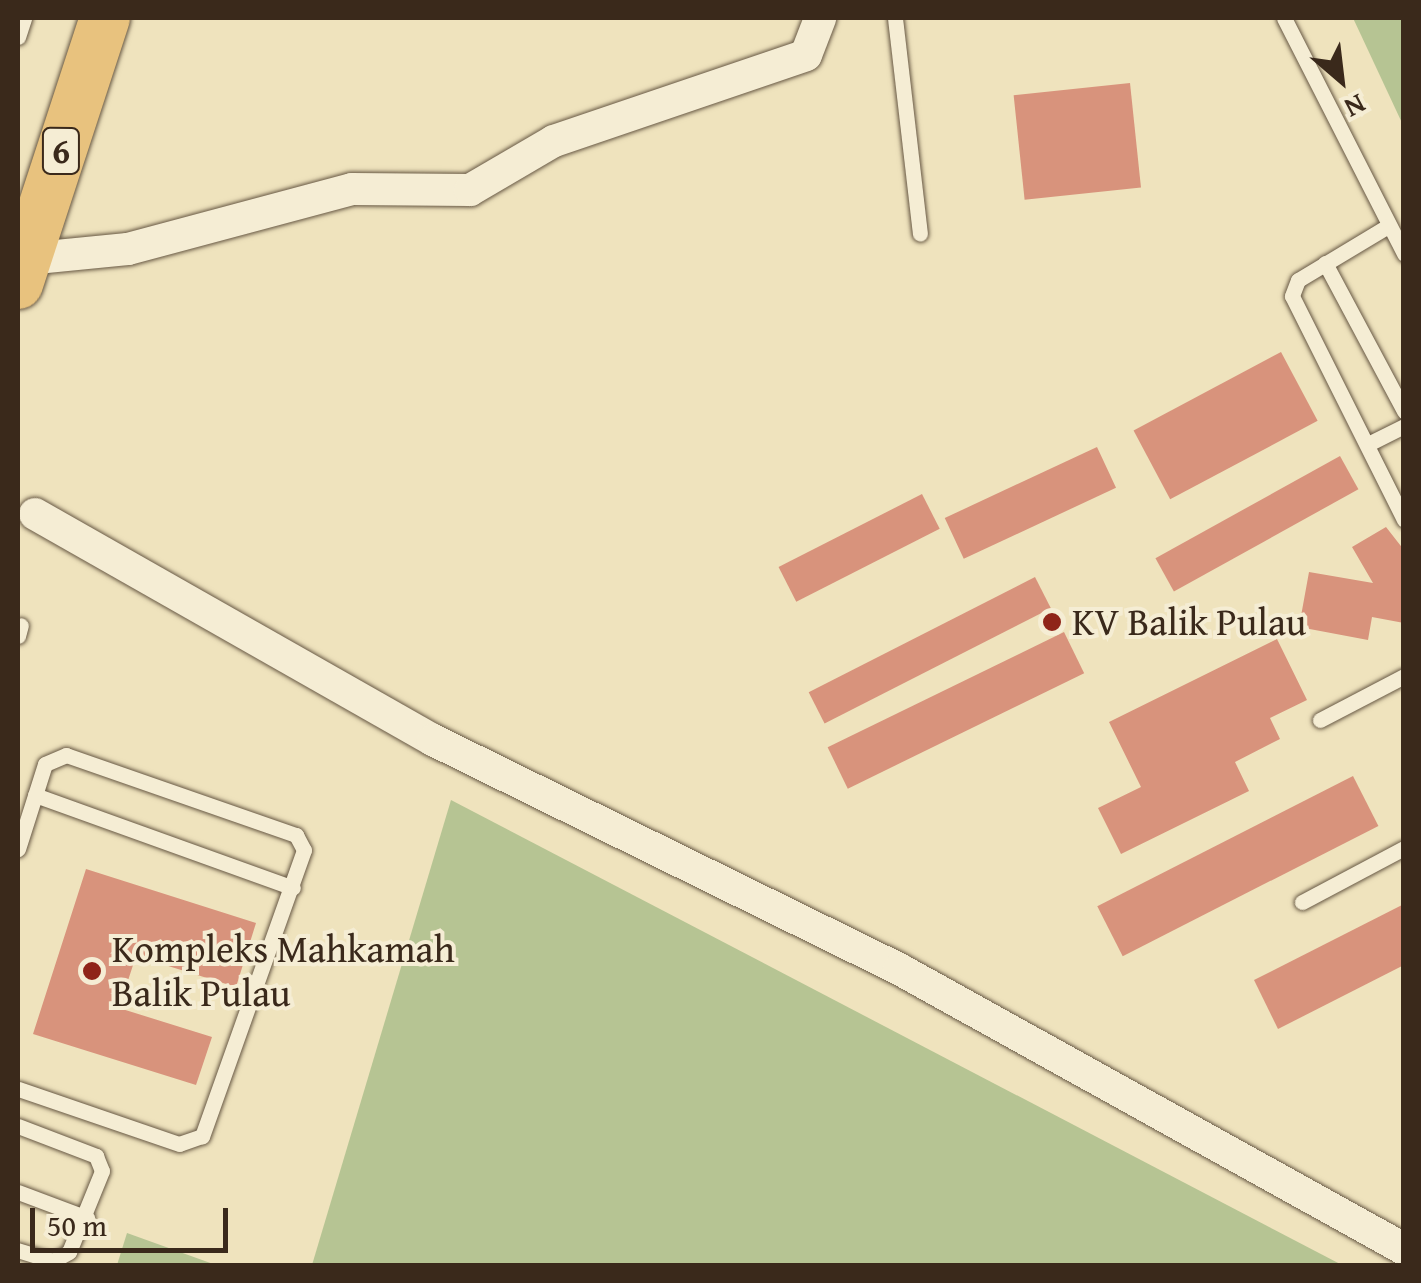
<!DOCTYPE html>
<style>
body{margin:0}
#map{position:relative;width:1421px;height:1283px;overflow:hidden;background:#efe3bd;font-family:"Gentium Book Plus",serif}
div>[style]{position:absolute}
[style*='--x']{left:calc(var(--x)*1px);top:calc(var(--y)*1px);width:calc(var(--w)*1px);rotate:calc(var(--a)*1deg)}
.green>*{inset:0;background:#b6c493}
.building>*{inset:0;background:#d8937c;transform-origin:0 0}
.roads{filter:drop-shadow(0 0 2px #675844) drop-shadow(0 0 2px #675844)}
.lane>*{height:15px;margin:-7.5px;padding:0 7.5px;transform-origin:7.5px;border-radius:7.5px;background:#f5edd4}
.street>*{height:32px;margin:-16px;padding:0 16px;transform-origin:16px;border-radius:16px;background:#f5edd4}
.primary>*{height:50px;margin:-25px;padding:0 25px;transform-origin:25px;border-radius:25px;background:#e8c27e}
.dots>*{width:28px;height:28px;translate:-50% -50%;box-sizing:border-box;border:5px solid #f5edd4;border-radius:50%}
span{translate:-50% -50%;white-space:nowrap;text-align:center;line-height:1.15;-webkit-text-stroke:8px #f5edd4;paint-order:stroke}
.shield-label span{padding:2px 8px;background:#f5edd4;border:2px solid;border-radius:8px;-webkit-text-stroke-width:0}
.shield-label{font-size:35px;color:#3a291b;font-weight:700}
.poi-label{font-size:38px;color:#3a291b}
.left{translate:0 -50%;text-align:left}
.frame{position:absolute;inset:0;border:20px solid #3a291b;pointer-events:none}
.north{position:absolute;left:1291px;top:30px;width:100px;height:100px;-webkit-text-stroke:8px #f5edd4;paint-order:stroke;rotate:152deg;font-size:28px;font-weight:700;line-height:40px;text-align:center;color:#3a291b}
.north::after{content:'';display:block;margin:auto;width:35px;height:45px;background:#3a291b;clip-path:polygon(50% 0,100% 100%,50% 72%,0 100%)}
.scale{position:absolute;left:30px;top:1208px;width:198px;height:45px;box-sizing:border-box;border:5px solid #3a291b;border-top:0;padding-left:12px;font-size:30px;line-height:35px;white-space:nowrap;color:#3a291b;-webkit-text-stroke:8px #f5edd4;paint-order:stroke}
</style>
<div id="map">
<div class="green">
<div style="clip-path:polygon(1353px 18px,1403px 18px,1403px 125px)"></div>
<div style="clip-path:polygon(451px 800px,1342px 1265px,312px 1265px)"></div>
<div style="clip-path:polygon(127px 1233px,216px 1265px,117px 1265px)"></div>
</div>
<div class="building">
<div style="left:1130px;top:83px;width:105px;height:117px;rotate:84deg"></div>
<div style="left:1281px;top:352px;width:78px;height:167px;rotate:62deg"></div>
<div style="left:1097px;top:447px;width:45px;height:168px;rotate:65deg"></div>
<div style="left:1340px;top:456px;width:38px;height:211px;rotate:61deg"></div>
<div style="left:922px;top:494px;width:39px;height:161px;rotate:63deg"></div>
<div style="clip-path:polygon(1386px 527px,1404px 550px,1404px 623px,1372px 617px,1368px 640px,1299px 627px,1309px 572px,1373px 583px,1352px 547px)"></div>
<div style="left:1035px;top:577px;width:35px;height:254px;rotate:63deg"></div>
<div style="left:1064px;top:632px;width:46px;height:263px;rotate:64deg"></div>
<div style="clip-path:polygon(1277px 639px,1307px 700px,1270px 718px,1280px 739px,1235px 762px,1249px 791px,1121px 854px,1098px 808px,1141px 787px,1109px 722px)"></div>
<div style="left:1353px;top:776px;width:56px;height:287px;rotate:63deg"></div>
<div style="clip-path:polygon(86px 869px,256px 923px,236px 987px,136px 956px,119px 1008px,212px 1037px,196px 1085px,33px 1034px)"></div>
<div style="clip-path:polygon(1404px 904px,1404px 965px,1278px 1029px,1254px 980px)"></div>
</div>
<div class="roads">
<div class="lane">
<div style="--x:895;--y:18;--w:217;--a:83.4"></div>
<div style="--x:1284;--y:18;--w:265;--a:63"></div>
<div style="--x:18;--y:37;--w:20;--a:-72"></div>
<div style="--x:1388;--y:226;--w:105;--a:149"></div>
<div style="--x:1298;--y:280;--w:17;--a:111"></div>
<div style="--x:1292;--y:296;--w:250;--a:63.4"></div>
<div style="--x:1325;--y:263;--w:168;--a:61.9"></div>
<div style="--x:1368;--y:444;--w:40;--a:-26.6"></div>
<div style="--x:18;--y:636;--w:11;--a:-75"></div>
<div style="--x:1320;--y:720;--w:95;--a:-27.6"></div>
<div style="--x:35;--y:795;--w:274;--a:19.8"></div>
<div style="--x:18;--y:849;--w:89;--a:-72.4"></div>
<div style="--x:45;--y:764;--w:23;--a:-23"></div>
<div style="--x:66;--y:755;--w:244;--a:19.2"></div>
<div style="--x:296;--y:835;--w:17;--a:62"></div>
<div style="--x:304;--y:850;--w:304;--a:109.6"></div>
<div style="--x:202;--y:1136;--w:24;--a:161"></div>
<div style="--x:179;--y:1144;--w:170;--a:-161.1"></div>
<div style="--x:1302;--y:902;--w:115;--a:-27.9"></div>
<div style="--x:18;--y:1126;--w:84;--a:21"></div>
<div style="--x:96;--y:1156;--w:16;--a:68"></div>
<div style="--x:102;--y:1171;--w:87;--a:112.2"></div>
<div style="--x:69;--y:1252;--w:18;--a:151"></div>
<div style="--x:53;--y:1261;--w:37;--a:-163"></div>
<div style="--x:18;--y:1192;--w:74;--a:20.6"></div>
</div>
<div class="street">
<div style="--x:26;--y:259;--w:102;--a:-5.6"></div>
<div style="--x:128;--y:249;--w:232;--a:-15"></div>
<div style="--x:352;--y:189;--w:118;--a:0.5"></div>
<div style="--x:470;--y:190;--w:97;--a:-30.3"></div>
<div style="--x:554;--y:141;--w:266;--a:-18.8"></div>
<div style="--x:806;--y:55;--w:40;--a:-69"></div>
<div style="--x:35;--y:514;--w:458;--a:29.6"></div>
<div style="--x:433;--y:740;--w:519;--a:26.17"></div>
<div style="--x:899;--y:969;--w:577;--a:29.01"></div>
</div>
<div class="primary">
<div style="--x:18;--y:284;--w:280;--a:-71.9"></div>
</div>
</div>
<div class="dots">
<div style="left:1052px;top:622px;background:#8f2418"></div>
<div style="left:92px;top:971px;background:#8f2418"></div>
</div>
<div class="shield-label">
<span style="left:61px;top:151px">6</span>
</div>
<div class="poi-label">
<span class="left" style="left:1072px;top:622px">KV Balik Pulau</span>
<span class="left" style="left:112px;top:971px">Kompleks Mahkamah<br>Balik Pulau</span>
</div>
<div class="frame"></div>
<div class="north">N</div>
<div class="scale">50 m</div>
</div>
